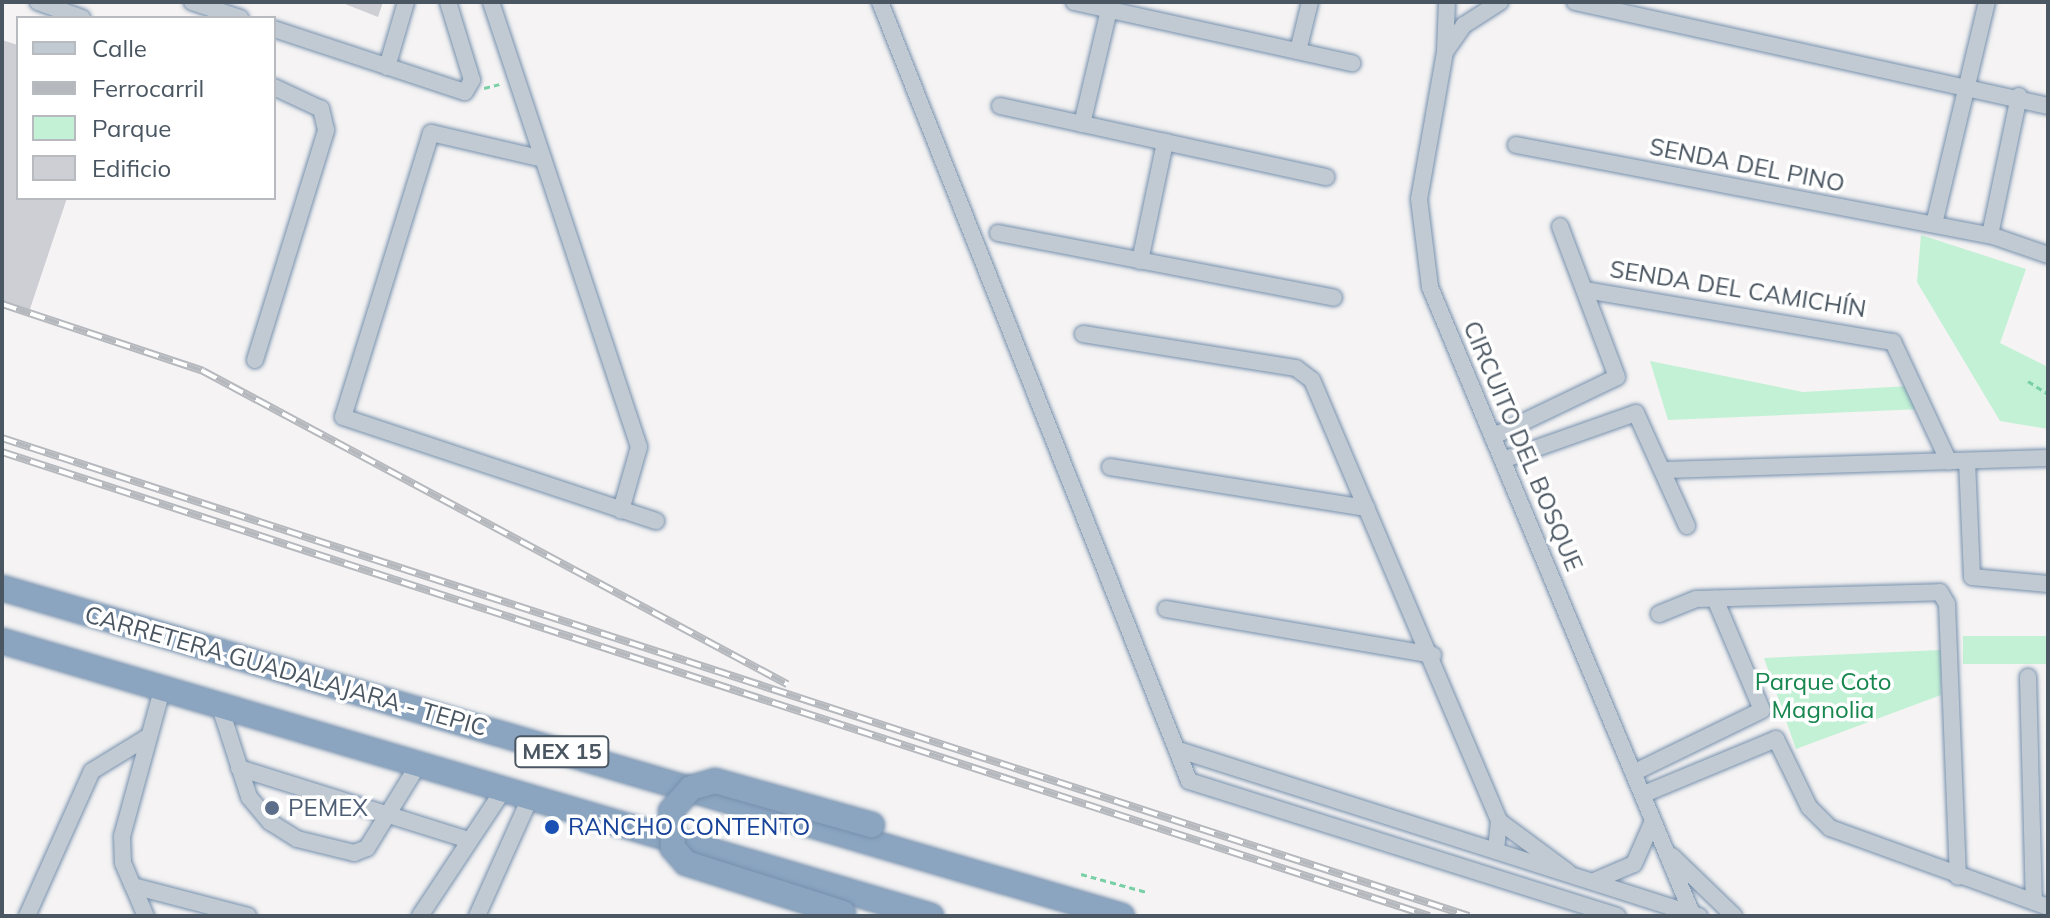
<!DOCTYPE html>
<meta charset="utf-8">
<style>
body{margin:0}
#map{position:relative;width:2050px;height:918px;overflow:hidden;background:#f5f3f3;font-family:Mulish,sans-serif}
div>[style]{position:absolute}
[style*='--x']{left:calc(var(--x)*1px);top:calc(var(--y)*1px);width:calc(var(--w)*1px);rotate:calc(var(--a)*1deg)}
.green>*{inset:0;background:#c3f1d5;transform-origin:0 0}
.building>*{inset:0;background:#cdcfd5}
.path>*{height:3px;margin-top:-1.5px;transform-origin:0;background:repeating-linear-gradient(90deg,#7ad0a6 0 6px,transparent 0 10px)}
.roads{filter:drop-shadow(0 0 2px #7690ad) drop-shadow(0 0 2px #7690ad)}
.minor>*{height:16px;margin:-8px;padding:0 8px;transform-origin:8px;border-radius:8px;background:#c1cad2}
.highway>*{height:24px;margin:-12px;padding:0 12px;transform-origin:12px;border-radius:12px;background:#8ba5c1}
.rail>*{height:8px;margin-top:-4px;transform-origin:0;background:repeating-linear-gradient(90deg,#fff 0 15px,#b5b8bd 0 30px);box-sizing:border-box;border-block:2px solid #b5b8bd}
.bridges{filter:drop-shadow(0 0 2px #7690ad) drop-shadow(0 0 2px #7690ad)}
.highway-bridge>*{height:24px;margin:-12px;padding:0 12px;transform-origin:12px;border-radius:12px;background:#8ba5c1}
.dots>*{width:22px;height:22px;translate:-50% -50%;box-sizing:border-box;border:4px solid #fff;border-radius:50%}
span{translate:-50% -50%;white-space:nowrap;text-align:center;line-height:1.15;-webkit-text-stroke:7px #fff;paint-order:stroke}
.shield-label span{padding:2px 6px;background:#fff;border:2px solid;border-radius:6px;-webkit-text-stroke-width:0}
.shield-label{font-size:22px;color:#4a5661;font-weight:700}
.street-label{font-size:24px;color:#4a5661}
.park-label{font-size:24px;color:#17864f}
.service-label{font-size:24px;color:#4e5e75}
.left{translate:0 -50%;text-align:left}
.transit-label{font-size:24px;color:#164399}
.frame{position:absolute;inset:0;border:4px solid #4a5661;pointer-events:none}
.legend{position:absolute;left:16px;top:16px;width:260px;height:184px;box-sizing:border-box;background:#fff;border:2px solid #b7bbc0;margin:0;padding:10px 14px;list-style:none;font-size:24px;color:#4a5661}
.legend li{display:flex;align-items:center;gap:16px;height:40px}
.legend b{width:40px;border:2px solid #b7bbc0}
</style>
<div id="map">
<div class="green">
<div style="clip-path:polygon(1921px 235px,2026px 269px,2000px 343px,2048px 367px,2048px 429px,2000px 421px,1917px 282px)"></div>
<div style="clip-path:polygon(1650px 361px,1803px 392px,1909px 386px,1921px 409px,1668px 420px)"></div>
<div style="left:2048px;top:636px;width:28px;height:85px;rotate:90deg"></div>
<div style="clip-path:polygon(1941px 650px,1941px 695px,1796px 749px,1764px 658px)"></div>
</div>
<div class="building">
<div style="clip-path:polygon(340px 2px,383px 2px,378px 17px)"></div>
<div style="clip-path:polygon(2px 40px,18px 45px,18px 198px,67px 198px,28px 315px,2px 307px)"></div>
</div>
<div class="path">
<div style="--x:484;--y:88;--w:16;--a:-14"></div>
<div style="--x:2028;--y:381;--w:24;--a:33"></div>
<div style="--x:1081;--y:874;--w:68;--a:15.3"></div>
</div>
<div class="roads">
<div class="minor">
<div style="--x:38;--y:2;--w:47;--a:20"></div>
<div style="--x:192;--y:2;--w:51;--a:18.4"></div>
<div style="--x:491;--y:2;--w:469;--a:71.6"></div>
<div style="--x:639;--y:447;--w:66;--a:105.9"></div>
<div style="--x:880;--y:2;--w:838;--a:68.36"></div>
<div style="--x:1189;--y:781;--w:449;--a:17.5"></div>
<div style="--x:1074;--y:2;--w:285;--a:12.4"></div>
<div style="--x:1500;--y:2;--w:43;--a:147.4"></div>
<div style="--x:1464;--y:25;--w:33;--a:125"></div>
<div style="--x:1445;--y:52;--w:149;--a:100"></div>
<div style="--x:1419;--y:199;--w:89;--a:82.9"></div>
<div style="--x:1430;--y:287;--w:682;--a:67.31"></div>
<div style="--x:1575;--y:2;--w:484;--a:12.4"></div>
<div style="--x:274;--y:29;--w:201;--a:18.3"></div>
<div style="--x:465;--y:92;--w:14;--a:-60"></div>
<div style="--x:472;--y:80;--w:82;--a:-107.1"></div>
<div style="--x:1298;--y:51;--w:50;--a:-76.2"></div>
<div style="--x:1445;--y:52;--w:50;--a:-87.7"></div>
<div style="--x:387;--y:67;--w:68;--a:-73.7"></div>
<div style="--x:1000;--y:106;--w:334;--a:12.3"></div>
<div style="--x:1082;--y:124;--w:117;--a:-76.7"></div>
<div style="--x:1516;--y:145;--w:482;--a:10.8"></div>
<div style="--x:1990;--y:235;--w:61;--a:19"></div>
<div style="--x:543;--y:159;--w:115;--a:-166.9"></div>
<div style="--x:431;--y:133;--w:297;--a:107.2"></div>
<div style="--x:343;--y:417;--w:330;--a:18.4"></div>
<div style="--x:1934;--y:224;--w:228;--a:-76.6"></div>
<div style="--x:998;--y:233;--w:342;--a:10.9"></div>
<div style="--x:1990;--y:235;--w:142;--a:-78.2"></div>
<div style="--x:1140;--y:261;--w:122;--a:-78.1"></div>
<div style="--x:1585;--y:290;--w:312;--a:9.6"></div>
<div style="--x:1893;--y:342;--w:132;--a:65"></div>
<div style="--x:1083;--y:334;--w:216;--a:9.1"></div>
<div style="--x:1296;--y:368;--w:20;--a:37"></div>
<div style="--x:1312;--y:380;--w:479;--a:67"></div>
<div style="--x:1499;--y:821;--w:30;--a:96"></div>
<div style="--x:255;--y:360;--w:241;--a:-72.8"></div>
<div style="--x:326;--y:130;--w:22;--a:-103"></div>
<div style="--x:321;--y:109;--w:52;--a:-154.9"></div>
<div style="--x:1494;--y:436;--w:136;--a:-25.6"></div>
<div style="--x:1617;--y:377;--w:161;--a:-110.7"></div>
<div style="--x:1503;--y:460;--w:141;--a:-19.5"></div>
<div style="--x:1636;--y:413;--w:124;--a:65.7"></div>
<div style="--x:1967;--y:461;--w:116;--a:87.5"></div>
<div style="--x:1972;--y:577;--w:76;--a:5.3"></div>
<div style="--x:1110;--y:467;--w:260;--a:9.1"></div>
<div style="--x:1665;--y:470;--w:383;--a:-1.8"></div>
<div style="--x:1166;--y:609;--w:271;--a:9.8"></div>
<div style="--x:1659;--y:614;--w:40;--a:-22"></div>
<div style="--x:1696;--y:599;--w:244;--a:-1.6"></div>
<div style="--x:1940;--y:592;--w:14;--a:60"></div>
<div style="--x:1947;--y:604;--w:273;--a:87.7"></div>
<div style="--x:2028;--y:677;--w:225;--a:88.5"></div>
<div style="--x:162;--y:690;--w:151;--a:105.3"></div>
<div style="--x:122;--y:836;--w:27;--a:88"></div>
<div style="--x:123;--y:863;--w:25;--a:67"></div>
<div style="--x:133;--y:886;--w:119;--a:14.6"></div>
<div style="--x:220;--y:707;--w:95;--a:72.1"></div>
<div style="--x:249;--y:797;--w:33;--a:50"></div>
<div style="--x:270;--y:822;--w:32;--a:32"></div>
<div style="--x:297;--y:839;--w:59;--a:13.8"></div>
<div style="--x:354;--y:853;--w:14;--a:-21"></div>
<div style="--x:367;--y:848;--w:97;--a:-58.4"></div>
<div style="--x:1179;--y:750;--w:546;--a:17.7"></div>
<div style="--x:239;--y:768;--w:241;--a:17.4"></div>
<div style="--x:1635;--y:772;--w:141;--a:-26"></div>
<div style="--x:1762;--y:710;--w:121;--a:-112.9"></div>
<div style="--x:1644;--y:794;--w:143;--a:-22.6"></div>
<div style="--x:1776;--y:739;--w:76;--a:64.1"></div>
<div style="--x:1809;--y:807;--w:30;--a:45"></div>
<div style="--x:1830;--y:828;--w:232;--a:19.9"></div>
<div style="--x:1499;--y:821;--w:86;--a:36.5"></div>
<div style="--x:1672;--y:856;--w:86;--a:44.1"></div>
<div style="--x:1594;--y:881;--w:43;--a:-23"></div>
<div style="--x:1634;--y:864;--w:47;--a:-66.2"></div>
<div style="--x:133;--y:886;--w:33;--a:67"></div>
<div style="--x:27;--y:916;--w:159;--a:-65.9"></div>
<div style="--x:92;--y:771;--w:63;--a:-31.4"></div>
<div style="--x:420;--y:916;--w:152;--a:-56.5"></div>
<div style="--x:477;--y:916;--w:132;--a:-65.8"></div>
</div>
<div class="highway">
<div style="--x:2;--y:588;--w:1167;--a:16.32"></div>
<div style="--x:2;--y:641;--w:969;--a:16.49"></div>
</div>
</div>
<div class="rail">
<div style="--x:2;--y:304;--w:212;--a:18.4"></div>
<div style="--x:203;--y:371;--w:663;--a:28.19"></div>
<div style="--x:2;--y:438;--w:1543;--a:18.05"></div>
<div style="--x:2;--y:452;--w:1501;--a:18.01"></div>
</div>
<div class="bridges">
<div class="highway-bridge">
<div style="--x:843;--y:913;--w:165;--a:-162.3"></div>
<div style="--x:686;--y:863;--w:20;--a:-131"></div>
<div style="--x:673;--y:848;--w:37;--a:-93"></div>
<div style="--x:671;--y:811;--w:30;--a:-49"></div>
<div style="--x:691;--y:788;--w:25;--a:-16"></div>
<div style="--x:715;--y:781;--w:163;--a:15.7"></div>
</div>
</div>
<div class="dots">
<div style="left:272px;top:808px;background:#5c6f8a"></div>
<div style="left:552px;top:827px;background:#1a4fb4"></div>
</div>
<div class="shield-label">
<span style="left:562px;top:752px">MEX 15</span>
</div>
<div class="street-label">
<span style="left:1747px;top:165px;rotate:11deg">SENDA DEL PINO</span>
<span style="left:1738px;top:289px;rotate:9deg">SENDA DEL CAMICHÍN</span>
<span style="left:1523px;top:446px;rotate:67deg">CIRCUITO DEL BOSQUE</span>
<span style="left:286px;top:671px;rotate:16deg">CARRETERA GUADALAJARA - TEPIC</span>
</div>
<div class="park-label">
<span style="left:1823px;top:696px">Parque Coto<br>Magnolia</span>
</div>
<div class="service-label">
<span class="left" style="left:288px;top:808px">PEMEX</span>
</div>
<div class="transit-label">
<span class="left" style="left:568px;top:827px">RANCHO CONTENTO</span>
</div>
<div class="frame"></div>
<ul class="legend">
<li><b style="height:10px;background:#c1cad2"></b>Calle</li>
<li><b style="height:10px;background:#b5b8bd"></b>Ferrocarril</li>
<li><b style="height:22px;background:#c3f1d5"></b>Parque</li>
<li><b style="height:22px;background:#cdcfd5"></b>Edificio</li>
</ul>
</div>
